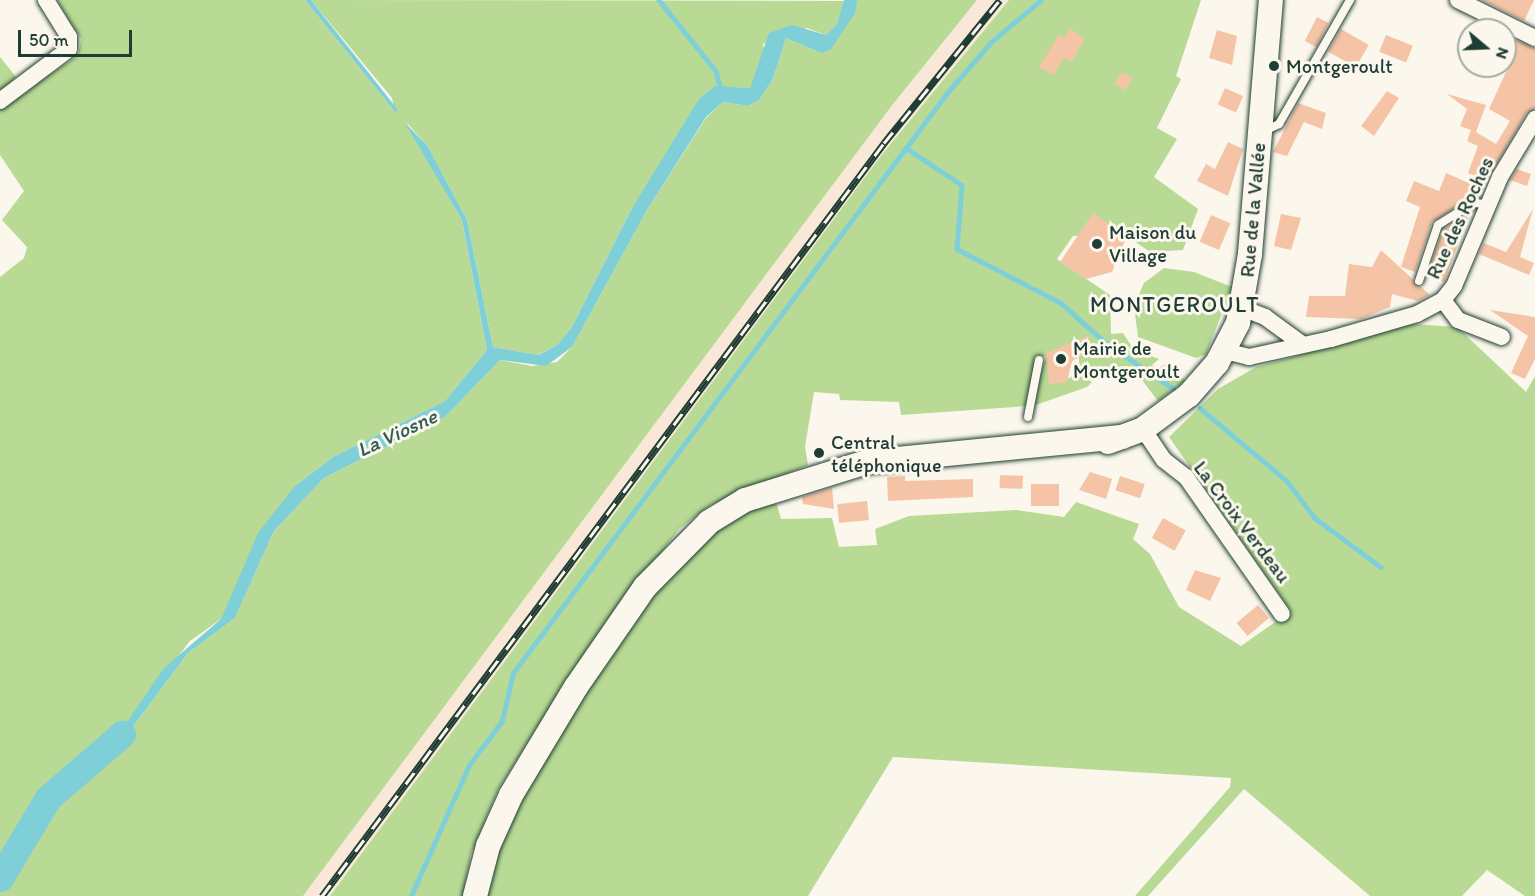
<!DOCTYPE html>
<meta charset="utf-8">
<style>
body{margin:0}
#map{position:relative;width:1535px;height:896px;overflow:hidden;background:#fbf7ec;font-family:Itim,sans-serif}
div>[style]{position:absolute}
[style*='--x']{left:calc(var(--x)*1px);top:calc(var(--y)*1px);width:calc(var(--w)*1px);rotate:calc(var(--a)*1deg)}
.built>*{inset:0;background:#f9e8d7}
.green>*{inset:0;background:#b8da94}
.water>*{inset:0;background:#7ecfd7}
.stream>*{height:4.5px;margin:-2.25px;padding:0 2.25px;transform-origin:2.25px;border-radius:2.25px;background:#7ecfd7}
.river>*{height:27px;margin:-13.5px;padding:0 13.5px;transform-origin:13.5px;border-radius:13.5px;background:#7ecfd7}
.building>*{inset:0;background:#f5c4a6;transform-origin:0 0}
.roads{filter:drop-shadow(0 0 2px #1f3d34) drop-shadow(0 0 2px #1f3d34)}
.lane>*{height:8px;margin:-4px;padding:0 4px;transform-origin:4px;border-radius:4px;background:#fbf7ec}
.street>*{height:16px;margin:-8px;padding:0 8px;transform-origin:8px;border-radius:8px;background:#fbf7ec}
.secondary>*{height:24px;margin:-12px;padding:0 12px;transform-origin:12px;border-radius:12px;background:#fbf7ec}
.rail>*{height:7px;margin-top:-3.5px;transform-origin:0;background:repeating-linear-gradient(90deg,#fbf7ec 0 14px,#1f3d34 0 28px);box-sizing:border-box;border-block:2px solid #1f3d34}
.dots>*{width:16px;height:16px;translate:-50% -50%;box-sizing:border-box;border:3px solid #fbf7ec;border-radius:50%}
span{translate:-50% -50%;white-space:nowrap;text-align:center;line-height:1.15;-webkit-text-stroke:6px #fbf7ec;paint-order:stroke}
.poi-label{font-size:20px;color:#1f3d34}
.left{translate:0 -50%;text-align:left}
.street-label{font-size:20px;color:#1f3d34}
.water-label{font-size:21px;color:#325a55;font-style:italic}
.quarter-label{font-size:22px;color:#1f3d34;letter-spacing:1.5px}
.north{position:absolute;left:1457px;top:18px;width:60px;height:60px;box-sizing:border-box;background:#fbf7ec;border:2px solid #a3ada2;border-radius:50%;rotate:109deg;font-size:16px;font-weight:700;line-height:24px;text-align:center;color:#1f3d34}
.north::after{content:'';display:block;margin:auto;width:21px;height:27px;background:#1f3d34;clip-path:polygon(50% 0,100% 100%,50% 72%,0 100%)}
.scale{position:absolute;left:18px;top:30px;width:114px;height:27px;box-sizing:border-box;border:3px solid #1f3d34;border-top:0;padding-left:8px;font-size:18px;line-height:21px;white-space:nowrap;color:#1f3d34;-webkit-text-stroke:4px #fbf7ec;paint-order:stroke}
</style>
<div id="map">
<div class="built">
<div style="clip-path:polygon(977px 0,1009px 0,880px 157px,330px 896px,303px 896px,893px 104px)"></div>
</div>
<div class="green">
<div style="clip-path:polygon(57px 0,305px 0,395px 112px,392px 98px,311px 0,845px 1px,837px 24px,826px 35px,807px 28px,763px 44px,765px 55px,750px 88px,724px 87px,631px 210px,572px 327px,557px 345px,537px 355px,493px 347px,467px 220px,427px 145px,406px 122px,462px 220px,487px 350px,445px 401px,333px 457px,295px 486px,221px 619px,190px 641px,127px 722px,91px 753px,98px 760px,123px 740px,188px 653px,235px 618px,274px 531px,324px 478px,445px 417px,500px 360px,532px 366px,557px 362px,572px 347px,647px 210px,706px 118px,723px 102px,748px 106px,759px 100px,773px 79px,786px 38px,821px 53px,857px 0,977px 0,893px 104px,303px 896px,0 896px,0 277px,24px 258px,27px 247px,2px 220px,24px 191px,0 155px,0 107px,78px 56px,81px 39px)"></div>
<div style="clip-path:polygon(1009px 0,1201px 0,1176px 76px,1181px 79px,1157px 128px,1177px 139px,1154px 177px,1198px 209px,1183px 250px,1150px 252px,1127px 236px,1073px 236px,1057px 259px,1110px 295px,1111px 334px,1123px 333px,1134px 350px,1159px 359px,1152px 365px,1156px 368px,1172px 363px,1185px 381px,1158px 401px,1142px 380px,1145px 372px,1139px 377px,1098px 366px,1094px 378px,1079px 369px,1079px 357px,1072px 361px,1067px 379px,1077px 374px,1092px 382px,1087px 387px,1033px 406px,1046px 356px,1040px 358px,1028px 406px,901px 415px,899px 402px,840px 400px,839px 394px,814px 392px,805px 447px,808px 465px,710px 505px,679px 529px,574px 669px,499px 788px,471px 854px,463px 896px,330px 896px,880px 157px)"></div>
<div style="clip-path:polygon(0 57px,16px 77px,0 93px)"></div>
<div style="clip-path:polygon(1164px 268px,1194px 272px,1232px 287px,1206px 354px,1196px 358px,1138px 337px,1134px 306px,1144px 283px)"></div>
<div style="clip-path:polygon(1412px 324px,1457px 327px,1526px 392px,1535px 376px,1535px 896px,1525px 896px,1487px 870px,1462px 896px,1370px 896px,1244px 789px,1148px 896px,1135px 896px,1230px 787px,1231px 778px,893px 757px,808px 896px,484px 896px,497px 846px,550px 746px,655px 590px,714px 528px,775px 499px,781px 519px,832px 518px,839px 547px,877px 545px,875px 529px,909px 516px,1016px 510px,1064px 517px,1076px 502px,1139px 524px,1133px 539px,1150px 554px,1179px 607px,1241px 646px,1291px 611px,1169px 437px,1218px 389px,1256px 367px)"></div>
</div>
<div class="water">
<div style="clip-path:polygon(305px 0,311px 0,398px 110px,395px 112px)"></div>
<div style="clip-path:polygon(844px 0,857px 0,855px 13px,831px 49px,821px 53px,786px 38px,773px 79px,759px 100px,748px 106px,723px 102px,706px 117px,647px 210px,572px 347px,546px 366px,500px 360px,445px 417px,324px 478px,274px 531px,235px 618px,188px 653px,123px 740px,98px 761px,91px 753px,127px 722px,164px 668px,221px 619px,258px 533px,295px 486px,333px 457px,445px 401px,487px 350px,462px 220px,405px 123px,427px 145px,467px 220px,493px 347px,538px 355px,557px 345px,572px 327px,631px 210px,699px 99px,715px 86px,750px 88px,769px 33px,792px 25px,826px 35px,837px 24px)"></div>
</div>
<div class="stream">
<div style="--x:659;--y:0;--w:91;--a:51.2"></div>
<div style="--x:716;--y:71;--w:20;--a:75"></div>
<div style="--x:906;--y:148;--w:67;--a:33.5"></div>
<div style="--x:962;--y:185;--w:64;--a:94.5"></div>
<div style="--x:957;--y:249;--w:117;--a:27.4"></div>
<div style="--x:1061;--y:303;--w:60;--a:41.6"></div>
<div style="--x:1106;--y:343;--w:82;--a:34.1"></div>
<div style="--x:1200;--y:408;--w:114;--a:40"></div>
<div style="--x:1287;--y:481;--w:46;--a:52.9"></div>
<div style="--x:1315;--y:518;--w:82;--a:36.6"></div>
<div style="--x:411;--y:896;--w:143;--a:-66.1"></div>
<div style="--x:469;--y:765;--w:55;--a:-53.1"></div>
<div style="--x:502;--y:721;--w:49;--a:-77.1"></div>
<div style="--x:513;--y:673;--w:724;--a:-53.19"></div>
<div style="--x:947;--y:93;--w:67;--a:-49.2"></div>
<div style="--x:991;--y:42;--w:65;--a:-40"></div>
</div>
<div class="river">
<div style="--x:0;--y:878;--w:93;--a:-59"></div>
<div style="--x:48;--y:798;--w:98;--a:-40.9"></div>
</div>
<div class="building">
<div style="clip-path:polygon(1482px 0,1534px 0,1524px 21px)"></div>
<div style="left:1317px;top:17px;width:13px;height:27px;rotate:27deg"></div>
<div style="clip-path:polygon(1070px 29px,1085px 39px,1071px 62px,1064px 57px,1054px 75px,1039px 67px,1059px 35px,1064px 38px)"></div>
<div style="left:1341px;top:29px;width:32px;height:26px;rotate:30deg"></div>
<div style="clip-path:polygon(1217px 30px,1237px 36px,1232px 65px,1209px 58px)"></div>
<div style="left:1386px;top:35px;width:29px;height:18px;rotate:22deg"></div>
<div style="clip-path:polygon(1514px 39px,1535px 48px,1535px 109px,1526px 114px,1487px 181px,1468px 173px,1478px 146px,1467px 141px,1471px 130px,1460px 126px,1467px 109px,1447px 94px,1486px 105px,1476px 132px,1496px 144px,1510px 121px,1489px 109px,1517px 48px,1511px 44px)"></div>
<div style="left:1122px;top:72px;width:12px;height:14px;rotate:31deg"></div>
<div style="left:1225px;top:88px;width:20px;height:18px;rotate:24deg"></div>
<div style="clip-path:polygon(1387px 91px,1399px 98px,1374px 136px,1361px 126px)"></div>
<div style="clip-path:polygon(1298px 103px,1326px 113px,1322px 129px,1304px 122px,1287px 156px,1273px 152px)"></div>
<div style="clip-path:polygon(1228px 142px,1243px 149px,1228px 196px,1197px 181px,1206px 164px,1215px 169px)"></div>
<div style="clip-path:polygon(1517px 169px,1531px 174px,1527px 186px,1510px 180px)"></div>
<div style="clip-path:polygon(1446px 173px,1471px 184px,1465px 201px,1432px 222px,1415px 272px,1401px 267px,1420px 207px,1406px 201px,1414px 181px,1439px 191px)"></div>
<div style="clip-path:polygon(1533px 209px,1520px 257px,1534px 263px,1529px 275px,1479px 254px,1484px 243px,1506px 252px)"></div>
<div style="clip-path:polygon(1470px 212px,1444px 282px,1427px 276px,1443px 229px)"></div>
<div style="clip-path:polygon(1093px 213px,1127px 236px,1112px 272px,1086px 279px,1060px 262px)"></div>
<div style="clip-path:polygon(1281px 214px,1301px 218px,1291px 250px,1274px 246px)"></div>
<div style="left:1211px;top:215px;width:21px;height:29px;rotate:23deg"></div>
<div style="clip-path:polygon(1381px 250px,1430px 295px,1418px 301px,1392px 294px,1390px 307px,1361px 319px,1306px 317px,1309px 296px,1345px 296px,1349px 264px,1372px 267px)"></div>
<div style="clip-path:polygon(1490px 310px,1535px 317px,1535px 359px,1525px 379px,1511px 373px,1528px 336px)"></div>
<div style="clip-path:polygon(1088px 336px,1094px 350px,1072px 361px,1067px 382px,1049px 384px,1046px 353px)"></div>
<div style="clip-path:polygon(1090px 472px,1112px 479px,1106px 499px,1079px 490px)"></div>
<div style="left:1000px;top:475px;width:23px;height:13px;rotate:2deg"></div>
<div style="clip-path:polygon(905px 476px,905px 481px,973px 479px,973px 497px,888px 501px,887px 477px)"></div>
<div style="left:1120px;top:476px;width:26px;height:15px;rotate:18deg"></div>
<div style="left:1031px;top:484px;width:28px;height:22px"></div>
<div style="clip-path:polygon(832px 488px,834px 509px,803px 504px,802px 497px)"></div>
<div style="left:867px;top:501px;width:19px;height:30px;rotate:84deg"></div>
<div style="left:1163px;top:518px;width:26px;height:23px;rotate:29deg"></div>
<div style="clip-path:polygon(1195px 570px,1221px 578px,1210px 601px,1186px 590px)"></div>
<div style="left:1258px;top:605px;width:17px;height:28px;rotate:50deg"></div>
</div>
<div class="roads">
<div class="lane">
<div style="--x:1262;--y:132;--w:19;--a:-25"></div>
<div style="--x:1279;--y:124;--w:143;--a:-60.2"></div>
<div style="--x:1419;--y:281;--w:59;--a:-71.3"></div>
<div style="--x:1438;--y:225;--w:41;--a:-32.2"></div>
<div style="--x:1473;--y:203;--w:15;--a:4"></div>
<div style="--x:1028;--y:417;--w:58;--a:-79.1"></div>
</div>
<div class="street">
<div style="--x:1458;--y:0;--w:86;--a:26.3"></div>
<div style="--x:0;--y:101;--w:86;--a:-37"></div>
<div style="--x:69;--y:49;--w:12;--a:-90"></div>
<div style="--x:69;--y:37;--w:44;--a:-121.9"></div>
<div style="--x:1443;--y:300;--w:25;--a:53"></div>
<div style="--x:1458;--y:320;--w:47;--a:21.1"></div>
<div style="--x:1242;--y:308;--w:25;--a:21"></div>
<div style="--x:1265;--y:317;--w:46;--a:36.1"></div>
<div style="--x:1225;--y:351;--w:25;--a:14"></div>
<div style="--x:1249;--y:357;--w:84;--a:-12.4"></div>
<div style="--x:1331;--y:339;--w:90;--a:-16.2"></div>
<div style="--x:1417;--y:314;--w:30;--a:-28"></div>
<div style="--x:1443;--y:300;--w:18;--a:-52"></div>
<div style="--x:1454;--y:286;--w:118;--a:-67.1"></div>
<div style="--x:1500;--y:177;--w:68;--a:-58.9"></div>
<div style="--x:1143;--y:429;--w:37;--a:56"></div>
<div style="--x:1164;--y:460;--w:28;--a:38"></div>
<div style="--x:1186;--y:477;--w:167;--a:55"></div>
</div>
<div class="secondary">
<div style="--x:1108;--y:442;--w:37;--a:-20"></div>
<div style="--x:1143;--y:429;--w:57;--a:-36.5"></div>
<div style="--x:1189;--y:395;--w:43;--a:-48.8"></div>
<div style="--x:1217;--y:363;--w:45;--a:-62.3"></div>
<div style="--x:1238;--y:323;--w:70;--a:-80.1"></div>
<div style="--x:1250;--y:254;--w:255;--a:-85.3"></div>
<div style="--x:475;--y:896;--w:52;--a:-75.4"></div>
<div style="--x:488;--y:846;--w:56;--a:-65.7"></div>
<div style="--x:511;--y:795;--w:126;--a:-59"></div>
<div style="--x:576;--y:687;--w:121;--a:-55.4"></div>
<div style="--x:645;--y:587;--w:91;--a:-45.4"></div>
<div style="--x:709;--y:522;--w:42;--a:-31.4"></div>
<div style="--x:745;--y:500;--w:127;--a:-17.4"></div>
<div style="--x:866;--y:462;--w:257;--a:-5.6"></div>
</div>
</div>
<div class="rail">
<div style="--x:322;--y:896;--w:940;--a:-53.26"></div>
<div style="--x:884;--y:143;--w:184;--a:-51"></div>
</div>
<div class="dots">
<div style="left:1274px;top:66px;background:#1f3d34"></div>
<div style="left:1097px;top:244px;background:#1f3d34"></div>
<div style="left:1061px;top:359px;background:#1f3d34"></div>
<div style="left:819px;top:453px;background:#1f3d34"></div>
</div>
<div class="poi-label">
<span class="left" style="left:1286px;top:66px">Montgeroult</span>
<span class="left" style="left:1109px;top:244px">Maison du<br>Village</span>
<span class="left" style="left:1073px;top:360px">Mairie de<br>Montgeroult</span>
<span class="left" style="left:831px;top:454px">Central<br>téléphonique</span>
</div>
<div class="street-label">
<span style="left:1253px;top:210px;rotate:-85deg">Rue de la Vallée</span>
<span style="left:1460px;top:218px;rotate:-65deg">Rue des Roches</span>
<span style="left:1242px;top:522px;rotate:53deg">La Croix Verdeau</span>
</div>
<div class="water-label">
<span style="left:397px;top:433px;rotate:-25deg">La Viosne</span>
</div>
<div class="quarter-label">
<span style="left:1175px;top:305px">MONTGEROULT</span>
</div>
<div class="north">N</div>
<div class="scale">50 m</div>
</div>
